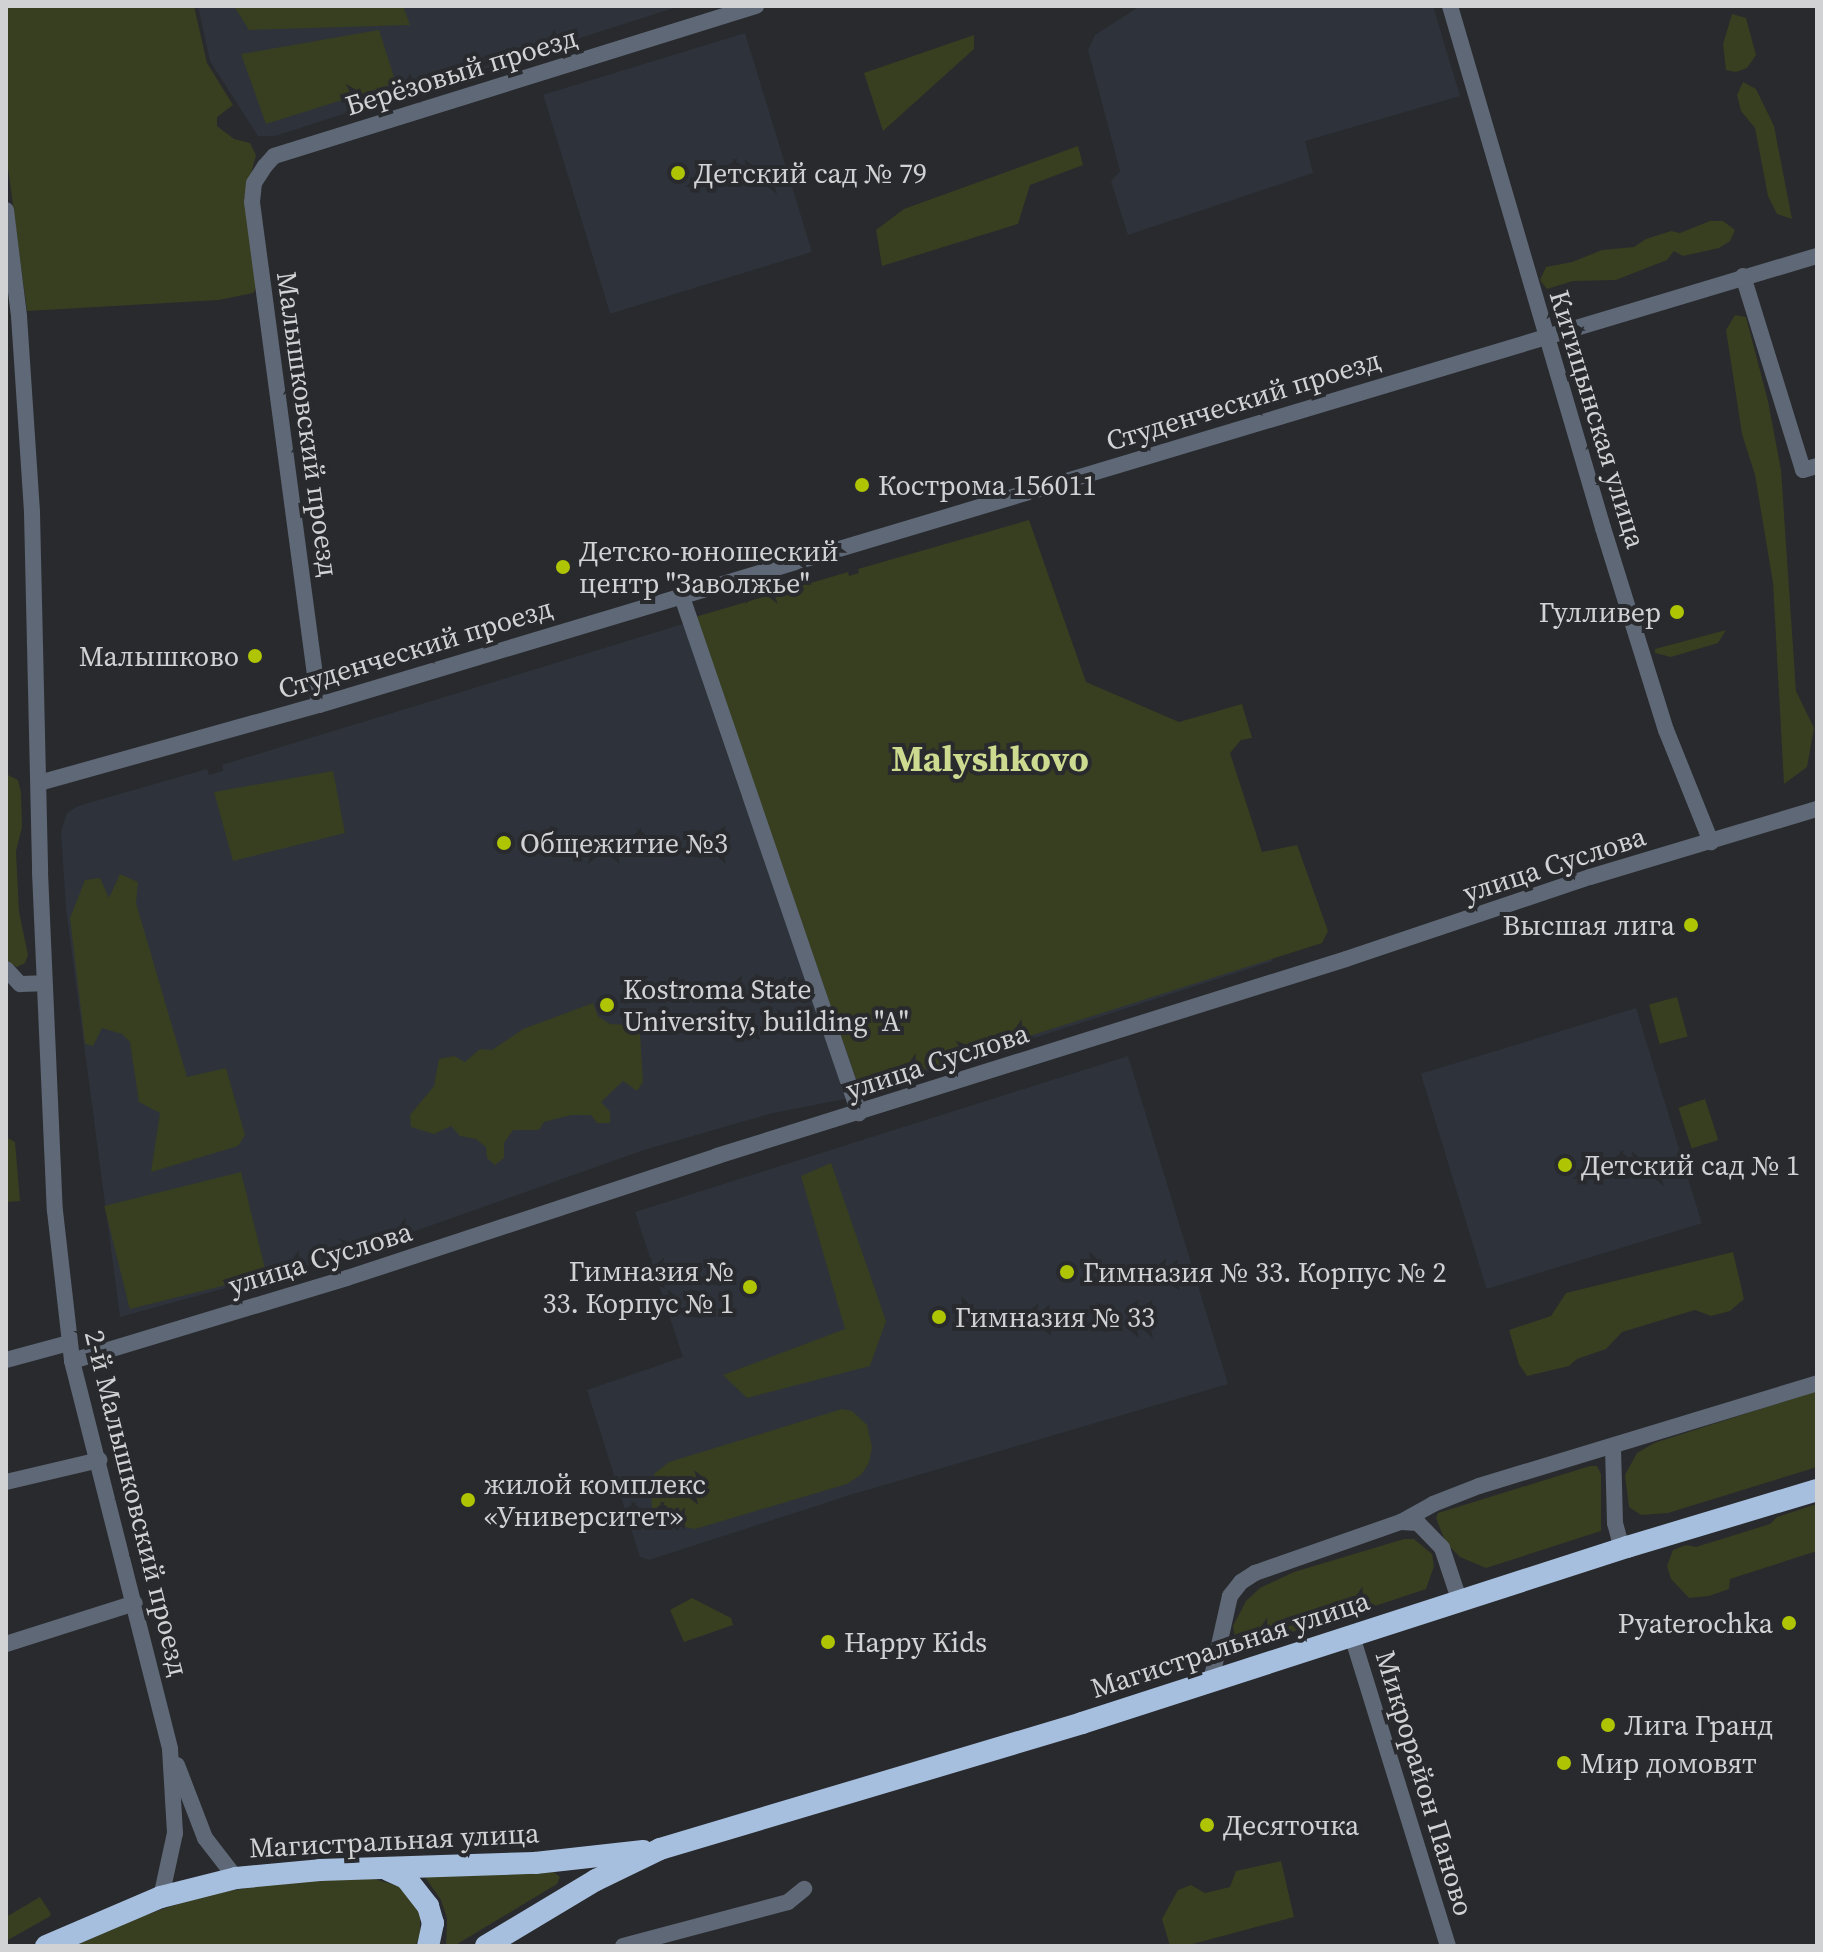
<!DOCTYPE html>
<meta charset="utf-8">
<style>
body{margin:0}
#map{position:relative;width:1823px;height:1952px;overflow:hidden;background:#282a2d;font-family:"Source Serif 4",serif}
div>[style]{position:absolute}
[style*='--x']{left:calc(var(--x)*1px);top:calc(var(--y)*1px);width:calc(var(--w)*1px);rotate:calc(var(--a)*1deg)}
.built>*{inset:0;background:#2e333b;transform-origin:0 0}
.green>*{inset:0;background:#383e20;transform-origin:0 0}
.minor>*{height:16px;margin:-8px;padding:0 8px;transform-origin:8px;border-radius:8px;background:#5f6876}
.highway>*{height:22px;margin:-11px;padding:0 11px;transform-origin:11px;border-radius:11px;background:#a7bfdf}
.dots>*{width:22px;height:22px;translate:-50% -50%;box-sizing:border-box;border:4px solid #282a2d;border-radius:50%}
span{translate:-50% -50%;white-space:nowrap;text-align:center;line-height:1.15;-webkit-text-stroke:8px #282a2d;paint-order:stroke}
.street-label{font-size:28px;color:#d1d2d4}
.poi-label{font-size:28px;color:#d1d2d4}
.left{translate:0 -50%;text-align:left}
.right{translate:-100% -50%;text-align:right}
.district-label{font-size:36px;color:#ccdb8f;font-weight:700}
.frame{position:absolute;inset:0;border:8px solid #d1d2d4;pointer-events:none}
</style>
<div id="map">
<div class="built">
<div style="clip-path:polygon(198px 6px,680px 6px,275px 136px,258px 136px,210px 61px)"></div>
<div style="clip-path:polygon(1140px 6px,1433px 6px,1460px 96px,1305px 141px,1313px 173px,1128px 235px,1111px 181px,1120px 171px,1088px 50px,1095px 35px)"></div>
<div style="left:745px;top:33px;width:229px;height:211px;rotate:73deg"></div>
<div style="clip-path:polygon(683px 624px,742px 798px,1065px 689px,1212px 763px,1273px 961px,845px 1099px,773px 1113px,644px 1150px,353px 1253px,120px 1317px,66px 908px,61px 832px,67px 813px,78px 806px,207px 769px,209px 775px,223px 771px,222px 765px)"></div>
<div style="left:1636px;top:1008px;width:225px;height:225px;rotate:73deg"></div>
<div style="clip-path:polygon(1128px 1056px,1228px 1384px,850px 1495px,649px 1560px,640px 1557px,587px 1390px,683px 1357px,635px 1212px)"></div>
</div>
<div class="green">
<div style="clip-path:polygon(6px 6px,194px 6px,207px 63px,233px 105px,217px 117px,217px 126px,234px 139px,250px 143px,256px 155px,244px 199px,256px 288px,253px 293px,219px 300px,27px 311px,6px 153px)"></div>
<div style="clip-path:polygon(234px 6px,403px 6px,410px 25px,249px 30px)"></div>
<div style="clip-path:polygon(1732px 14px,1746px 18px,1756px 55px,1747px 68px,1736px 72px,1726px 70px,1723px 44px)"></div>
<div style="clip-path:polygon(379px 30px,396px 83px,266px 124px,241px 54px)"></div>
<div style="clip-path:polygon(974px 35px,974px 49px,883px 131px,864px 73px)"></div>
<div style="clip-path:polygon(1743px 82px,1756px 89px,1774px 126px,1792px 219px,1777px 214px,1768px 196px,1755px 128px,1741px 111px,1737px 95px)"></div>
<div style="clip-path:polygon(1078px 146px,1083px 165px,1030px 185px,1018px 224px,882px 266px,876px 230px,904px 209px)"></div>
<div style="clip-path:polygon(1710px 221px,1723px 221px,1735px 230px,1730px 241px,1719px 248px,1683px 256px,1674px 251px,1667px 260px,1616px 280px,1573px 281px,1547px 289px,1540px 280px,1546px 267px,1572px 262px,1602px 250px,1634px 247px,1646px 239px,1671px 231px,1680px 233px)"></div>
<div style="clip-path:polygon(1735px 315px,1746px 317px,1768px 401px,1781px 470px,1796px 691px,1814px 728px,1807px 767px,1784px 784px,1773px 583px,1755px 475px,1742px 434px,1726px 330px)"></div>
<div style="clip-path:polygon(1029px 520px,1086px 682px,1179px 722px,1242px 704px,1252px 738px,1241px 740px,1230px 753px,1262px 852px,1297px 845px,1328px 931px,1322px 943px,860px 1090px,695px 617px,848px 572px,849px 576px,859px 573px,858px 569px)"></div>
<div style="clip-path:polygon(1726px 630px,1718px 643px,1671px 657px,1655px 653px,1655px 649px)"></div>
<div style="clip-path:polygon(333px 771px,345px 833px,233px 861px,214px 792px)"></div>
<div style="clip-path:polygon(6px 774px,18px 780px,21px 793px,22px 827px,16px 851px,19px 912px,28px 955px,25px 963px,17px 967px,6px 961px)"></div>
<div style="clip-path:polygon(120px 874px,138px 882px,136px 903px,187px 1077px,226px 1068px,245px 1135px,238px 1146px,151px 1172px,160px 1113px,139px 1102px,130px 1042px,122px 1034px,102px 1028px,93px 1046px,85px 1044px,70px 918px,85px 880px,100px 878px,109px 898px)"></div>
<div style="left:1677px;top:997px;width:41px;height:29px;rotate:75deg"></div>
<div style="clip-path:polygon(593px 1003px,598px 1016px,610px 1024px,628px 1025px,640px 1033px,643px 1082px,637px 1091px,623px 1081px,601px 1102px,610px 1112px,610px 1123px,597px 1123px,591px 1115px,571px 1115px,544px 1122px,539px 1130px,513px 1130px,504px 1143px,504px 1158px,495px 1165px,487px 1158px,486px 1147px,476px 1139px,460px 1136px,451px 1126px,434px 1134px,411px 1127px,410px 1115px,434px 1086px,439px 1059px,454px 1056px,465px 1062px,480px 1049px,492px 1050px,523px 1029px)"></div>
<div style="left:1705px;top:1099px;width:43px;height:28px;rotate:72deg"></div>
<div style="clip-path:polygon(6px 1137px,15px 1142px,20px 1201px,6px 1202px)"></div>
<div style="clip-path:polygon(831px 1163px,886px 1321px,870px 1366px,747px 1398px,723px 1375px,845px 1329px,801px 1176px)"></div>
<div style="left:241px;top:1172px;width:106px;height:141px;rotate:76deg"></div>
<div style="clip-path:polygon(1733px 1252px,1744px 1299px,1730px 1311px,1711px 1316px,1695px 1310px,1622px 1332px,1606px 1349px,1577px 1359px,1569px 1366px,1527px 1376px,1519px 1364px,1509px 1330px,1551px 1316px,1566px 1293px)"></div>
<div style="clip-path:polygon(1817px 1391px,1817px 1467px,1668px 1513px,1641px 1515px,1629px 1507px,1625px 1475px,1637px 1453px,1654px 1443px)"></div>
<div style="clip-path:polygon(842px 1409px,852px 1411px,867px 1425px,872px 1447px,869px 1463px,861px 1475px,847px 1484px,695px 1529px,670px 1524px,652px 1507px,650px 1484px,655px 1473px,669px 1462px)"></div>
<div style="clip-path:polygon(1590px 1466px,1597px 1466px,1601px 1474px,1601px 1531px,1486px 1568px,1460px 1557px,1446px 1543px,1436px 1518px,1438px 1513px)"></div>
<div style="clip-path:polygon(1817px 1504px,1817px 1551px,1730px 1579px,1729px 1589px,1709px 1596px,1689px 1598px,1671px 1579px,1667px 1566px,1673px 1550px,1686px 1545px,1696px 1547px,1770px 1524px,1777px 1517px)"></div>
<div style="clip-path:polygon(1404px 1539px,1414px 1539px,1432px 1554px,1434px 1566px,1426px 1589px,1375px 1606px,1364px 1604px,1251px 1648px,1236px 1644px,1233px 1626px,1246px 1601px,1260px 1588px,1294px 1572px)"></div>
<div style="clip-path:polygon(692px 1598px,731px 1618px,733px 1625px,684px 1642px,670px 1610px)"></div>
<div style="clip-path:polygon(1281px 1861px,1294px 1917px,1185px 1946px,1170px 1946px,1162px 1919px,1178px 1890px,1191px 1885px,1205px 1893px,1230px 1887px,1236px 1871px)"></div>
<div style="clip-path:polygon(554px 1872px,560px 1877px,557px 1884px,454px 1946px,446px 1946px,447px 1918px,441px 1900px,425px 1877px)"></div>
<div style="clip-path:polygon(371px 1878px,405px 1888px,420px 1912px,420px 1936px,415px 1946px,75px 1946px,137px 1918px,204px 1895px,291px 1881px)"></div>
<div style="clip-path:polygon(40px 1897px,51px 1914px,49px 1917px,6px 1941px,6px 1917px)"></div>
</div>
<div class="minor">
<div style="--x:1450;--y:6;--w:544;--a:73.66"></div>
<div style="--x:1603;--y:528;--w:212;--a:72.7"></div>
<div style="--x:1666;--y:730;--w:121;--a:68.1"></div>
<div style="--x:6;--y:210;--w:107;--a:83"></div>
<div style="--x:19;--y:316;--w:197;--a:86.2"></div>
<div style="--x:32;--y:513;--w:359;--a:88.7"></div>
<div style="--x:40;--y:872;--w:339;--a:87.5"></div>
<div style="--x:55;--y:1211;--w:151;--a:83.5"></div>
<div style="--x:72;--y:1361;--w:400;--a:75.8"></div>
<div style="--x:170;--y:1749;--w:84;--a:86.6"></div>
<div style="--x:175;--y:1833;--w:66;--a:102.3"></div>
<div style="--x:1743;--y:276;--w:203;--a:72.8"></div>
<div style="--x:1803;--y:470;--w:15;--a:-16"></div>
<div style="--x:681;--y:594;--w:549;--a:71.07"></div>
<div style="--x:319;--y:705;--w:507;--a:-97.59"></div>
<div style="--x:252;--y:202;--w:19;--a:-84"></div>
<div style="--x:254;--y:183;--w:20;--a:-57"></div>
<div style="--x:265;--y:166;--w:13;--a:-48"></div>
<div style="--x:274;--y:156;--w:505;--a:-17.29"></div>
<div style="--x:39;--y:783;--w:291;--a:-15.6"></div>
<div style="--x:319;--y:705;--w:1564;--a:-16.69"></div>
<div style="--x:6;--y:969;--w:21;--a:47"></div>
<div style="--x:20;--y:984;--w:24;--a:-2"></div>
<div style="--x:6;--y:1360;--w:65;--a:-15.1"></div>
<div style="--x:72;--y:1361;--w:287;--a:-16.8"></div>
<div style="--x:347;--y:1278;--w:390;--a:-18.2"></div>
<div style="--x:717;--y:1156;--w:659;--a:-17.39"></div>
<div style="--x:1346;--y:959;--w:257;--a:-18.6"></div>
<div style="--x:1590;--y:877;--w:237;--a:-16.7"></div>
<div style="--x:1613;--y:1447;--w:76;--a:88.5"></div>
<div style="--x:1615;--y:1523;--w:27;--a:75"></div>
<div style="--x:6;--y:1482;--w:96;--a:-13.3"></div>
<div style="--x:1401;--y:1522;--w:17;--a:3"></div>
<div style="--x:1418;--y:1523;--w:35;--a:46"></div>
<div style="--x:1442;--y:1548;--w:57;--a:71.6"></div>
<div style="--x:1352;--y:1636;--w:325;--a:72.8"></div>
<div style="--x:6;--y:1644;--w:135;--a:-17.6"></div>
<div style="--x:1211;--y:1681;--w:87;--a:-77.4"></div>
<div style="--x:1230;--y:1596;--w:18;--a:-52"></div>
<div style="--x:1241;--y:1582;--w:17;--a:-33"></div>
<div style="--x:1255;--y:1573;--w:155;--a:-19.3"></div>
<div style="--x:1401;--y:1522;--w:37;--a:-29"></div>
<div style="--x:1433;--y:1504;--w:49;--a:-21.4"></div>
<div style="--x:1479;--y:1486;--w:353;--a:-16.9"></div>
<div style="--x:177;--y:1765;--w:78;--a:69"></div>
<div style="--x:205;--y:1838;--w:51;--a:52.2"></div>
<div style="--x:623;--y:1946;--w:171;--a:-14.9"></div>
<div style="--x:788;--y:1902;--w:21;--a:-39"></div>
</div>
<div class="highway">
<div style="--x:388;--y:1870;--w:20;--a:24"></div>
<div style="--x:406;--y:1878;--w:36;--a:52"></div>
<div style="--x:428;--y:1906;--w:18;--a:74"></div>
<div style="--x:433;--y:1923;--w:24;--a:102"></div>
<div style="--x:46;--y:1946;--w:125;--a:-23.1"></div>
<div style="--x:161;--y:1897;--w:77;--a:-14.2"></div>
<div style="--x:236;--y:1878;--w:84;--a:-5.4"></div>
<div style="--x:320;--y:1870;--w:215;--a:-1.9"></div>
<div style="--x:535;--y:1863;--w:109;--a:-6.3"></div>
<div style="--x:486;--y:1946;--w:128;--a:-31"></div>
<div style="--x:596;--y:1880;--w:71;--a:-25.8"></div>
<div style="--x:660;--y:1849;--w:440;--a:-16.6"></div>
<div style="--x:1082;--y:1723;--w:573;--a:-17.9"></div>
<div style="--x:1627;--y:1547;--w:198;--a:-16.7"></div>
</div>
<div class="dots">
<div style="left:678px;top:173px;background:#afc504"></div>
<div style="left:862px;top:485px;background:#afc504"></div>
<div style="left:563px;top:567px;background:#afc504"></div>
<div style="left:1677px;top:612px;background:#afc504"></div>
<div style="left:255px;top:656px;background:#afc504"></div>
<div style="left:504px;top:843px;background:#afc504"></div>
<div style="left:1691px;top:925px;background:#afc504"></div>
<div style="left:607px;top:1005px;background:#afc504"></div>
<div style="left:1565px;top:1165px;background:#afc504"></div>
<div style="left:1067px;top:1272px;background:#afc504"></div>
<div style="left:750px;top:1287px;background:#afc504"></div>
<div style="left:939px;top:1317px;background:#afc504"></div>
<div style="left:468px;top:1500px;background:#afc504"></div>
<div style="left:1789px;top:1623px;background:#afc504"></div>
<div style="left:828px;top:1642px;background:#afc504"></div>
<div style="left:1608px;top:1725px;background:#afc504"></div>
<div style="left:1564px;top:1763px;background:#afc504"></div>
<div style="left:1207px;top:1825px;background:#afc504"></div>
</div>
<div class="street-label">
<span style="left:461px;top:71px;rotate:-17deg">Берёзовый проезд</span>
<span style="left:1243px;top:400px;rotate:-17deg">Студенческий проезд</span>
<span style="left:1598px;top:419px;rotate:73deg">Китицынская улица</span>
<span style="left:308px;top:424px;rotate:82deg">Малышковский проезд</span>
<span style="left:415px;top:648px;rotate:-17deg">Студенческий проезд</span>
<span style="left:1554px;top:864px;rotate:-18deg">улица Суслова</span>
<span style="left:937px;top:1061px;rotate:-18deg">улица Суслова</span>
<span style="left:320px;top:1258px;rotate:-17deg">улица Суслова</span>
<span style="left:137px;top:1503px;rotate:76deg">2-й Малышковский проезд</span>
<span style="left:1230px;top:1644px;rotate:-18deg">Магистральная улица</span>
<span style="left:1425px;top:1783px;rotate:73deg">Микрорайон Паново</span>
<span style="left:394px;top:1840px;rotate:-3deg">Магистральная улица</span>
</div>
<div class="poi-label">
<span class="left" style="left:694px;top:173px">Детский сад № 79</span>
<span class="left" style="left:878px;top:485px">Кострома 156011</span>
<span class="left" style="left:579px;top:567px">Детско-юношеский<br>центр "Заволжье"</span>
<span class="right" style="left:1661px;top:612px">Гулливер</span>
<span class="right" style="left:239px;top:656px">Малышково</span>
<span class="left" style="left:520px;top:843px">Общежитие №3</span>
<span class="right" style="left:1675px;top:925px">Высшая лига</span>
<span class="left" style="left:623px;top:1005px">Kostroma State<br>University, building "A"</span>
<span class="left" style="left:1581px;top:1165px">Детский сад № 1</span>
<span class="right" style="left:734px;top:1287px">Гимназия №<br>33. Корпус № 1</span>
<span class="left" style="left:1083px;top:1272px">Гимназия № 33. Корпус № 2</span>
<span class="left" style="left:955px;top:1317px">Гимназия № 33</span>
<span class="left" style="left:484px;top:1500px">жилой комплекс<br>«Университет»</span>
<span class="right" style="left:1773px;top:1623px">Pyaterochka</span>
<span class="left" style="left:844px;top:1642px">Happy Kids</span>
<span class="left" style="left:1624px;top:1725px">Лига Гранд</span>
<span class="left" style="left:1580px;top:1763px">Мир домовят</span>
<span class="left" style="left:1223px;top:1825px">Десяточка</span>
</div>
<div class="district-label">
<span style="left:990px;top:759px">Malyshkovo</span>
</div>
<div class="frame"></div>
</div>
